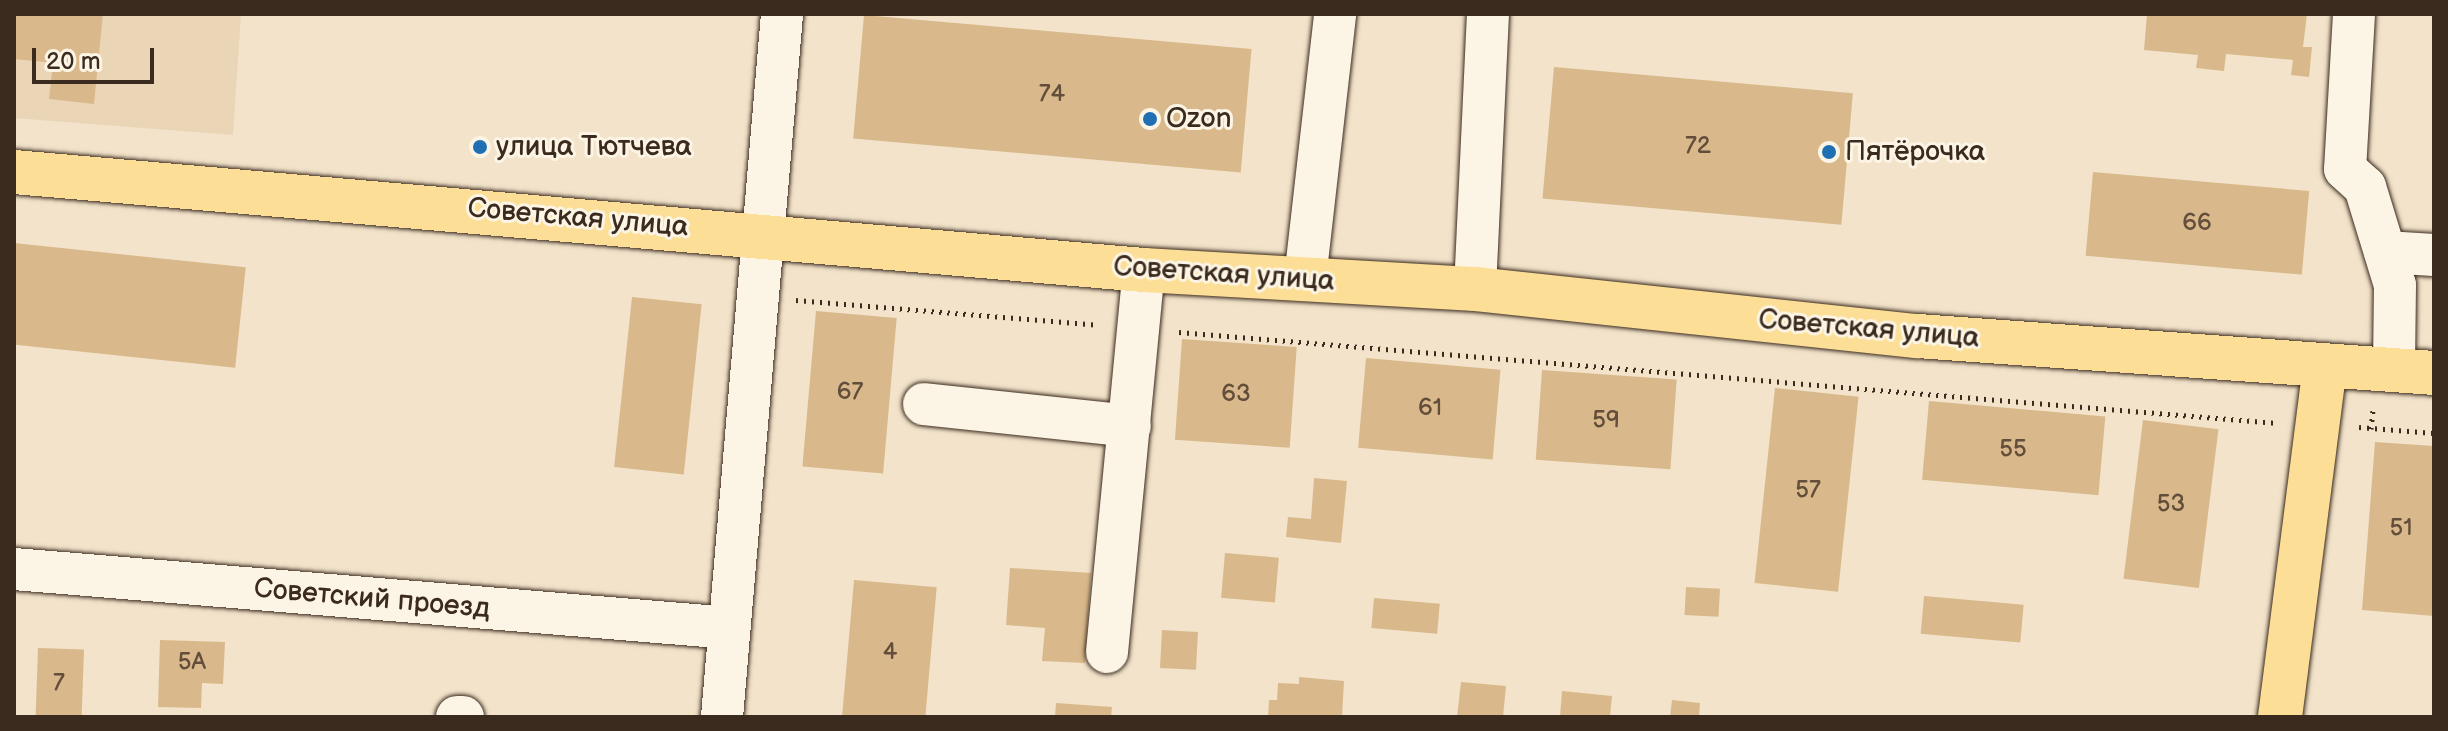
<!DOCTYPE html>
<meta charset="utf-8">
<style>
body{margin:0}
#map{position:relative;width:2448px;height:731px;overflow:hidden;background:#f2e3ca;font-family:"Balsamiq Sans",sans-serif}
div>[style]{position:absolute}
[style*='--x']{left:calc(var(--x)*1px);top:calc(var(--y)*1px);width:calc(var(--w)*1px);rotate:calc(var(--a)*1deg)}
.built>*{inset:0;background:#ead6b7}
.building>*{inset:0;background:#d9b98c;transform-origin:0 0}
.path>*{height:5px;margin-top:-2.5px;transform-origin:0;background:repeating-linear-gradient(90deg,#3b2a1e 0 2px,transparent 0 8px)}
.roads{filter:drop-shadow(0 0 2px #3b2a1e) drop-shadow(0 0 2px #3b2a1e)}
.minor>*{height:42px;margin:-21px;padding:0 21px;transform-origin:21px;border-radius:21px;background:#fcf5e5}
.major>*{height:44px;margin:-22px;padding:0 22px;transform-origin:22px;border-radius:22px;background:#fcde96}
.dots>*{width:22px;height:22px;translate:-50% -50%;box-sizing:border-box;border:4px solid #fcf5e5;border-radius:50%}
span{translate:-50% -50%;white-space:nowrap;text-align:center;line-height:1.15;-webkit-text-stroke:6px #fcf5e5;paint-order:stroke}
.number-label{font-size:24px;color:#624e3a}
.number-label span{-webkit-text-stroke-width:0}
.poi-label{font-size:28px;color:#3b2a1e}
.left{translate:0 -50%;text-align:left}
.street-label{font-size:28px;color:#3b2a1e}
.frame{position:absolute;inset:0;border:16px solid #3b2a1e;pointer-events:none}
.scale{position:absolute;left:32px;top:48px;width:122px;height:36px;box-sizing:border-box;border:4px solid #3b2a1e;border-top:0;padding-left:10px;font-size:24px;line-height:28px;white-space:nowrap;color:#3b2a1e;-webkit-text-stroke:6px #fcf5e5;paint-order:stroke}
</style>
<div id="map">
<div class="built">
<div style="clip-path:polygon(14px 14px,241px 14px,233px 135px,14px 118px)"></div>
</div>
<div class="building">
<div style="clip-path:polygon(14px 14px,103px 14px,94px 104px,49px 99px,53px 63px,14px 59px)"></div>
<div style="clip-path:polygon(2147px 14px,2307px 14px,2303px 47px,2312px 47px,2309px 77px,2291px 75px,2293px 60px,2226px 54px,2224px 71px,2196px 68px,2198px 55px,2144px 50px)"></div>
<div style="left:864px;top:15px;width:389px;height:124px;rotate:5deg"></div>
<div style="left:1554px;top:67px;width:300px;height:132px;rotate:5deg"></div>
<div style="left:2093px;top:172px;width:217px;height:84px;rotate:5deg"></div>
<div style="left:14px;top:243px;width:233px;height:101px;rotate:6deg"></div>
<div style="left:632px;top:297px;width:70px;height:171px;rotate:6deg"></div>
<div style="left:816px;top:311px;width:81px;height:156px;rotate:5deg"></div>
<div style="left:1182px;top:339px;width:115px;height:101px;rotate:4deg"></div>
<div style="left:1366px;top:358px;width:135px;height:90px;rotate:5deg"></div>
<div style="left:1542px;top:370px;width:135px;height:90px;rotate:4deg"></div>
<div style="left:1775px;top:388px;width:84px;height:196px;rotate:6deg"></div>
<div style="left:1929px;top:401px;width:177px;height:79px;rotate:5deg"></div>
<div style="left:2143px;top:420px;width:76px;height:160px;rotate:7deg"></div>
<div style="clip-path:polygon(2375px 442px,2434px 446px,2434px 616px,2362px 610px)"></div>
<div style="clip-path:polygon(1314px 478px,1347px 481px,1341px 543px,1286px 537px,1288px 517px,1311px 519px)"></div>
<div style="left:1225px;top:553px;width:54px;height:45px;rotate:5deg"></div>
<div style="clip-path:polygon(1010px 568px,1091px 573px,1085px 663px,1042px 661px,1045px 628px,1006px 625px)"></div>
<div style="left:854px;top:580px;width:83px;height:137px;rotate:5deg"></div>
<div style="left:1686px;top:587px;width:34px;height:28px;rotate:3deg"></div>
<div style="left:1924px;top:596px;width:100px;height:38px;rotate:5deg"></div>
<div style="left:1374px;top:598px;width:66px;height:30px;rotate:5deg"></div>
<div style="left:1162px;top:630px;width:36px;height:38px;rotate:3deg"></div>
<div style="clip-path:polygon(160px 640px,225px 642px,223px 684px,202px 683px,201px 708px,158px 707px)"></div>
<div style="left:38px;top:648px;width:46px;height:69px;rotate:2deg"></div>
<div style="clip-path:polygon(1299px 677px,1344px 681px,1342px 717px,1268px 717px,1269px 700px,1277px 700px,1278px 683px,1299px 684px)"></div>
<div style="clip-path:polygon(1461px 682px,1506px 686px,1503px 717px,1457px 717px)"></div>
<div style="clip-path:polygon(1562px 691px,1612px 696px,1610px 717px,1560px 717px)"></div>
<div style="clip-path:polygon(1672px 700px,1700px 703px,1699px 717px,1670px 717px)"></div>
<div style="clip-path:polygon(1056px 703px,1112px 707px,1111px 717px,1055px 717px)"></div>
</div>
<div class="path">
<div style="--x:796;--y:300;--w:302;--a:4.7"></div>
<div style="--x:1179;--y:332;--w:1102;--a:4.74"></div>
<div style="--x:2359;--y:427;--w:75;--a:4.6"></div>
<div style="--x:2371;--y:429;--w:19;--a:-84"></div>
</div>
<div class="roads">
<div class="minor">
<div style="--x:2354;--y:14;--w:155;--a:93.3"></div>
<div style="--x:2345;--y:169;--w:27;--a:42"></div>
<div style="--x:2365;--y:187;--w:102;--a:73"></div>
<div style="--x:2395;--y:285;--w:85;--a:90.7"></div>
<div style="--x:2385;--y:252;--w:49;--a:3.5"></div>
<div style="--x:1305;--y:279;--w:267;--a:-83.5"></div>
<div style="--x:1475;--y:289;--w:275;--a:-87.3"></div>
<div style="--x:924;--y:404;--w:207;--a:6.1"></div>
<div style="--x:14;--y:569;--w:718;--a:4.71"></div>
<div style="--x:1107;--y:652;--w:384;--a:-84.5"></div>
<div style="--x:457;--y:717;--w:6;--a:0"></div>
<div style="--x:722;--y:717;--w:706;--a:-85.12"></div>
</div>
<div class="major">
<div style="--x:14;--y:172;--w:1134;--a:4.96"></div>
<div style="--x:1144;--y:270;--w:332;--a:3.3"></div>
<div style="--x:1475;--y:289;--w:445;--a:6.1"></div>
<div style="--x:1918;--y:336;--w:517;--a:4.1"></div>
<div style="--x:2280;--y:717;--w:354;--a:-82.7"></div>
</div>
</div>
<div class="dots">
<div style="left:1150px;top:119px;background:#1f6fb2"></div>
<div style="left:480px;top:147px;background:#1f6fb2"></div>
<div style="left:1829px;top:152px;background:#1f6fb2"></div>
</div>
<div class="number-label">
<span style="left:1052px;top:94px">74</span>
<span style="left:1698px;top:146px">72</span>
<span style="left:2197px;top:223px">66</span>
<span style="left:850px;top:392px">67</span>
<span style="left:1236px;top:394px">63</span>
<span style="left:1430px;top:408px">61</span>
<span style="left:1606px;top:420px">59</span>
<span style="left:2013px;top:449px">55</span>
<span style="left:1808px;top:490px">57</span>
<span style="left:2171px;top:504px">53</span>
<span style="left:2401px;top:528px">51</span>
<span style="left:890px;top:652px">4</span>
<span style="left:192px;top:662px">5А</span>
<span style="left:59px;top:683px">7</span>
</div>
<div class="poi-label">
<span class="left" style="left:1166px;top:119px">Ozon</span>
<span class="left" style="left:496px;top:147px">улица Тютчева</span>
<span class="left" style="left:1845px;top:152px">Пятёрочка</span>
</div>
<div class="street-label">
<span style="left:578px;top:218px;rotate:5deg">Советская улица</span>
<span style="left:1224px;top:274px;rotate:4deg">Советская улица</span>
<span style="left:1869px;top:329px;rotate:5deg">Советская улица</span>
<span style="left:372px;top:599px;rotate:5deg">Советский проезд</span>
</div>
<div class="frame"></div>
<div class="scale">20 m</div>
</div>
